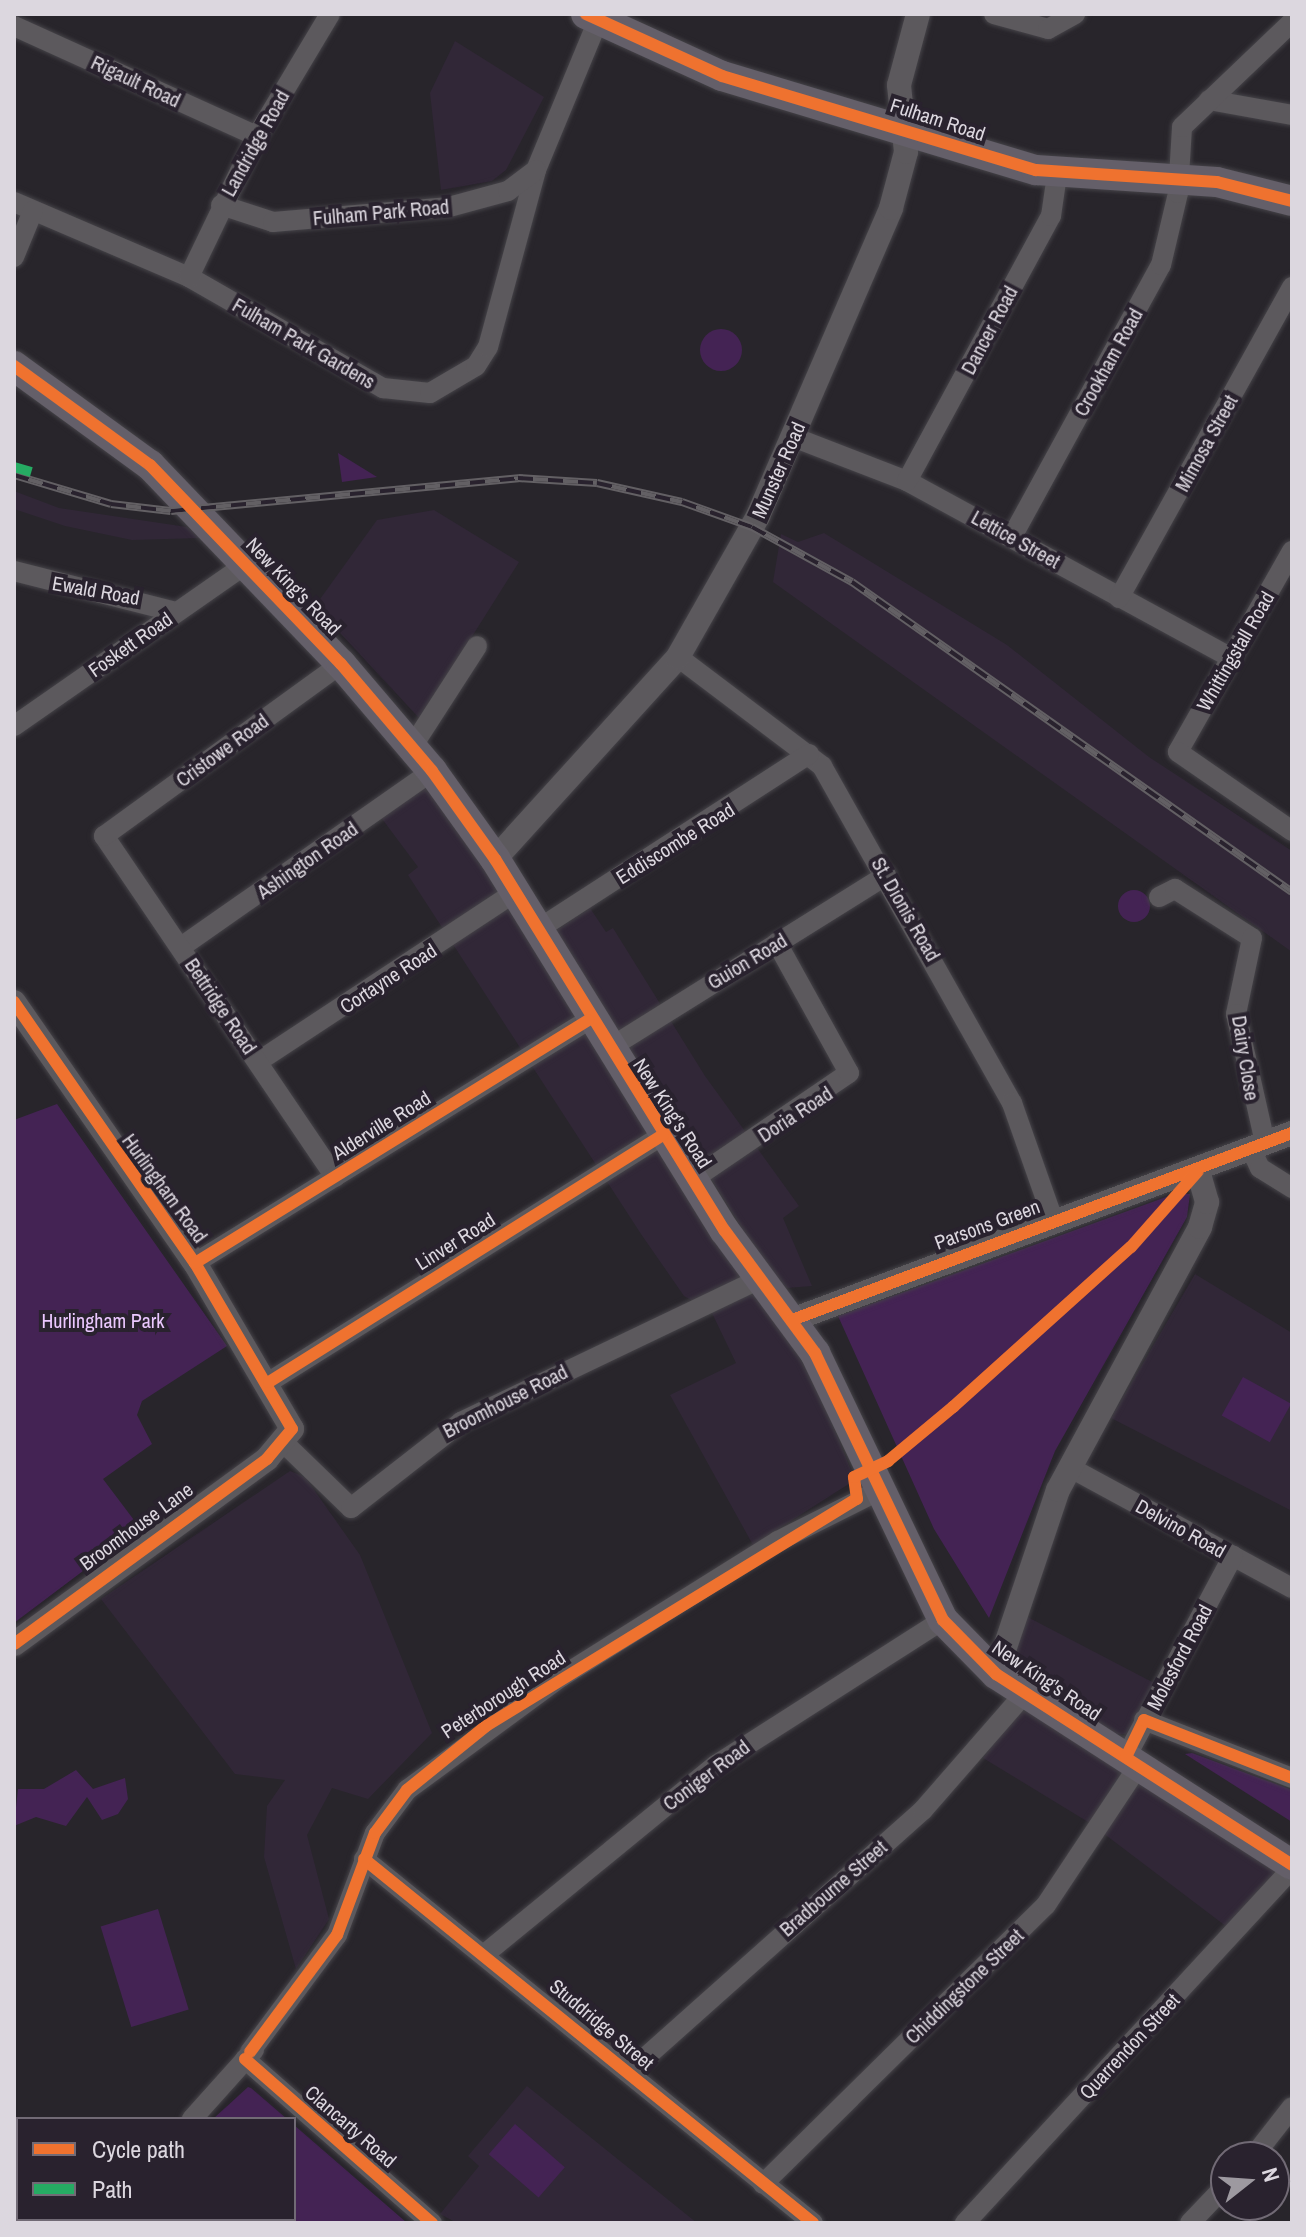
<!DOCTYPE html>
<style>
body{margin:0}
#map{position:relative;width:1306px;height:2237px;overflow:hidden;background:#28252b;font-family:"Archivo Narrow",sans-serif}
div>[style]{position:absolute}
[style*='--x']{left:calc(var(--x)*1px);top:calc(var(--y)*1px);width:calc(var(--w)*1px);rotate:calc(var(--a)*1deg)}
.built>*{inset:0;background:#312737}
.green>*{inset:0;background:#442354;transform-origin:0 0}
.round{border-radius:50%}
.roads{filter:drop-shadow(0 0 2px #454348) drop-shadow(0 0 2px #454348)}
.minor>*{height:20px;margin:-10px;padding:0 10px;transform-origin:10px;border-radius:10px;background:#5c595d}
.tertiary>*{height:24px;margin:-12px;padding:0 12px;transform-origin:12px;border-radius:12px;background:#5c595d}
.primary>*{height:30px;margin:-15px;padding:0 15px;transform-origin:15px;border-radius:15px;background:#645f69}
.rail>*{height:8px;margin-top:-4px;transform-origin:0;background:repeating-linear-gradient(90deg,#29222e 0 15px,#636064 0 30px);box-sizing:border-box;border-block:2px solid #636064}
.quiet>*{height:10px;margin-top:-5px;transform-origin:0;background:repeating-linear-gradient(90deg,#26ab63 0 20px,transparent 0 30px)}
.cycleway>*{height:12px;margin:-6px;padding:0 6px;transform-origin:6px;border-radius:6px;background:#ef722f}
span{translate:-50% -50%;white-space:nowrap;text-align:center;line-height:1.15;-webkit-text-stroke:8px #29222e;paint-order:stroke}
.street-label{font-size:20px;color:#dcd7df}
.park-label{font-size:20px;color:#ebc8ff}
.frame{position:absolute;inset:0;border:16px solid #dcd7df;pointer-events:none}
.legend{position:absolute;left:16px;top:2117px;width:280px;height:104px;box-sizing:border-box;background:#29222e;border:2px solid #716a75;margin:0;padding:10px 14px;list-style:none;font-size:24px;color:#dcd7df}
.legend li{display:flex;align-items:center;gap:16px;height:40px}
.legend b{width:40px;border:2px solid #716a75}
.north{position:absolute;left:1210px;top:2141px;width:80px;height:80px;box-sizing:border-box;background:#29222e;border:2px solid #716a75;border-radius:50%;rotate:73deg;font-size:22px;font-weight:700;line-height:32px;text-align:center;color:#dcd7df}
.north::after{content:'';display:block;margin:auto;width:28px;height:36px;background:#9d99a0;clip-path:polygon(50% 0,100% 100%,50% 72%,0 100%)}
</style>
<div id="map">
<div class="built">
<div style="clip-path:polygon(455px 41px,544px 97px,506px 170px,492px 181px,441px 190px,430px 93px)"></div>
<div style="clip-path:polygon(14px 491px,59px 508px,187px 527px,201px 538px,132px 540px,65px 526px,14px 509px)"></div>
<div style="clip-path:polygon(434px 510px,519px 562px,420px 719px,315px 606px,377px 520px)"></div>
<div style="clip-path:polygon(824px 533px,1007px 645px,1149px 757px,1292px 851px,1292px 952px,773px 582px,781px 534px,798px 542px)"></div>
<div style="clip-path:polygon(420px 784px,434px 787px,816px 1384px,855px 1480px,753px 1545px,670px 1395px,736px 1363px,711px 1311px,684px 1296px,641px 1234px,408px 875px,418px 867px,380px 816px)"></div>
<div style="clip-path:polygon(590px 908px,606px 932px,613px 928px,705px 1076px,799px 1206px,783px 1218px,812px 1286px,787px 1288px,771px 1274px,555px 931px)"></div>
<div style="clip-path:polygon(1195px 1274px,1292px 1333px,1292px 1511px,1111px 1418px)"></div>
<div style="clip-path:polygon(290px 1471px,305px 1477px,360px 1555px,432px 1733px,368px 1799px,332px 1788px,307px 1835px,329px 1919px,296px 1969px,264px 1857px,267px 1806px,285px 1780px,235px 1774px,101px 1599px)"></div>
<div style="clip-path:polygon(1018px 1612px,1156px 1684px,1128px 1734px,1113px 1734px,1019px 1678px,1007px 1659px)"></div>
<div style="clip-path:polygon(1030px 1709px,1121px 1763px,1125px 1778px,1093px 1825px,983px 1758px,1017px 1713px)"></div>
<div style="clip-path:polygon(1148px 1782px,1271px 1863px,1276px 1878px,1227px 1927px,1103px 1833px,1133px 1783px)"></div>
<div style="clip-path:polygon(527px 2086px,697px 2223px,457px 2223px,440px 2214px,479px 2166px,468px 2156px)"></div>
</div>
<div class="green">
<div class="round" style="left:700px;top:329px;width:42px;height:42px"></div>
<div style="clip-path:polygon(338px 453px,377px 477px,342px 482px)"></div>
<div class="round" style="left:1118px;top:890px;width:32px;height:32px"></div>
<div style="clip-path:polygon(57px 1104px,227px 1346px,142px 1401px,137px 1415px,152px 1444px,103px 1479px,140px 1528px,14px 1623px,14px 1120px)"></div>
<div style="clip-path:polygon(1177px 1193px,1190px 1194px,1187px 1217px,1055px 1451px,989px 1618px,934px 1529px,838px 1316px)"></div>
<div style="left:1243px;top:1377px;width:55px;height:44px;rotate:29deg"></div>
<div style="clip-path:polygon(1192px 1753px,1292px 1790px,1292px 1822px,1185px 1754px)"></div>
<div style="clip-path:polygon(76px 1770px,93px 1789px,125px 1778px,128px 1799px,118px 1814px,102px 1820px,87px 1797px,66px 1826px,36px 1817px,14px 1826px,18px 1789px,44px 1789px)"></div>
<div style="left:158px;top:1909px;width:105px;height:60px;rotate:73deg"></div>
<div style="clip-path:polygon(248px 2087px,251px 2088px,287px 2119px,213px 2119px)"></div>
<div style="left:515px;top:2124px;width:66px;height:40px;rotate:41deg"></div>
<div style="clip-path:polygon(294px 2125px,407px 2223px,125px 2223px,294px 2219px)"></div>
</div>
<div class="roads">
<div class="minor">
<div style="--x:994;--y:14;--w:56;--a:15.5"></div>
<div style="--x:1048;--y:29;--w:31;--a:-29"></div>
<div style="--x:14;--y:26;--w:267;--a:24.4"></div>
<div style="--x:1209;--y:100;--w:84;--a:10.2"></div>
<div style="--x:14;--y:202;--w:190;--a:23.2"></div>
<div style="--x:189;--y:277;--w:224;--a:29.8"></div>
<div style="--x:383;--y:388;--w:47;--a:6.1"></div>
<div style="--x:430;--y:393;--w:53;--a:-30.4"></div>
<div style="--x:476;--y:366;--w:22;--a:-58"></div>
<div style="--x:488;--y:347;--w:183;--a:-74.8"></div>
<div style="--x:536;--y:170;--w:162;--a:-67.5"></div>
<div style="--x:221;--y:205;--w:55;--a:18.1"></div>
<div style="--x:273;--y:222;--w:177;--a:-4.9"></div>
<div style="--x:449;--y:207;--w:61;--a:-15.2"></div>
<div style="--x:508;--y:191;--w:35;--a:-37"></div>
<div style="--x:14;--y:257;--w:50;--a:-67.6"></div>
<div style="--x:189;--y:277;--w:157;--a:-64.3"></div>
<div style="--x:257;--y:136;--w:142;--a:-59.1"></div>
<div style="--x:793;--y:437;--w:122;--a:21.1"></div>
<div style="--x:907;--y:481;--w:369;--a:28.6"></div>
<div style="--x:907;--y:481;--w:302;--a:-61.5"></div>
<div style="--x:1051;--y:216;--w:41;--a:-81.7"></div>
<div style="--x:1013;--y:535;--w:308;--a:-61.3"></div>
<div style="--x:1161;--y:265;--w:74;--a:-76.7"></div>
<div style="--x:1178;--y:193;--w:66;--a:-86.5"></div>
<div style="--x:1182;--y:127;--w:152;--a:-43.7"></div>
<div style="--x:1292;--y:551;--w:231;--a:119.6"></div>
<div style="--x:1178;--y:752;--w:139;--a:34.7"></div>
<div style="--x:14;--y:571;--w:167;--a:14.2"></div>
<div style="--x:1119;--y:598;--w:356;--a:-60.9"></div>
<div style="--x:678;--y:657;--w:181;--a:37.1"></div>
<div style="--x:822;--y:766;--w:387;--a:60.6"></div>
<div style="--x:1012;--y:1103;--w:126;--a:70.6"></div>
<div style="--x:14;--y:726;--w:283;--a:-34.9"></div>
<div style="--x:412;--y:747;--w:120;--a:-57.2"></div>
<div style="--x:1159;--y:897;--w:18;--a:-27"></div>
<div style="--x:1175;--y:889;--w:91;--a:32.5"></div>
<div style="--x:1252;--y:938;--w:78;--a:101.9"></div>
<div style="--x:1236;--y:1014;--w:132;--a:77.3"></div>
<div style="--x:537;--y:930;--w:324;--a:-32.9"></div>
<div style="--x:181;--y:947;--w:307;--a:-35"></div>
<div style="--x:608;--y:1049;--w:328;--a:-32"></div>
<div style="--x:259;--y:1061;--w:307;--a:-33.4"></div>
<div style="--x:1251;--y:1149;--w:21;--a:65"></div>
<div style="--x:1260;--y:1168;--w:38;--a:32"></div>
<div style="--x:335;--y:1177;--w:412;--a:-124.1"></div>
<div style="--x:104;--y:836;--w:293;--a:-36"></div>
<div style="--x:692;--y:1180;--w:190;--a:-34.3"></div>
<div style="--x:849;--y:1073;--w:149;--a:-119"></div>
<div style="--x:195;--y:1263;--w:462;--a:-31.7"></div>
<div style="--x:269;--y:1382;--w:465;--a:-32.1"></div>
<div style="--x:285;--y:1444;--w:92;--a:44.1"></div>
<div style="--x:351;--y:1508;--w:140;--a:-38"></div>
<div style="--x:461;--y:1422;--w:331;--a:-25.6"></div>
<div style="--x:1069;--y:1467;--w:254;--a:28.5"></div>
<div style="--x:1144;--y:1720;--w:159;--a:21.4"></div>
<div style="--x:1126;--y:1757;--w:228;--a:-62"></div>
<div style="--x:364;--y:1859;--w:578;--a:39.03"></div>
<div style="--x:486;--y:1953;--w:297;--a:-39.3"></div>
<div style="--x:716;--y:1765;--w:269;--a:-32.6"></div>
<div style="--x:250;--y:2052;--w:146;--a:-53.4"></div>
<div style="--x:337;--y:1935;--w:109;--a:-69.6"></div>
<div style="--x:375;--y:1833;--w:54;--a:-53.3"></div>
<div style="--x:407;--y:1790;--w:191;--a:-36.3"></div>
<div style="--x:561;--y:1677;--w:256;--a:-32.1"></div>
<div style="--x:778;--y:1541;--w:114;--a:-26.6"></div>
<div style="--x:245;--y:2059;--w:249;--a:41.3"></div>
<div style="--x:629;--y:2072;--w:394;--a:-41.7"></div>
<div style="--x:923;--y:1810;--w:157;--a:-48.9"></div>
<div style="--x:192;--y:2119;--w:93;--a:-48.1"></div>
<div style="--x:1253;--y:2157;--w:63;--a:-52"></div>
<div style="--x:763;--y:2184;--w:397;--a:-44.6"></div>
<div style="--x:1046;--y:1905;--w:168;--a:-56.4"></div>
<div style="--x:108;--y:2223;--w:5;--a:-53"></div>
<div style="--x:965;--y:2223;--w:482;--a:-47.3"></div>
<div style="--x:1190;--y:2223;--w:52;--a:-46.5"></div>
</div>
<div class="tertiary">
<div style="--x:495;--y:859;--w:273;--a:-47.8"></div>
<div style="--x:678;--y:657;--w:162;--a:-60.4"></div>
<div style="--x:758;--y:516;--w:335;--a:-66.6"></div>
<div style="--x:891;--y:208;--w:58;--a:-75"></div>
<div style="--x:906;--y:152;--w:67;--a:-96"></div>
<div style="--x:899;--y:85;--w:73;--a:-75"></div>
<div style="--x:14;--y:1002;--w:318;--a:55.3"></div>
<div style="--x:195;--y:1263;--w:192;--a:59.7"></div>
<div style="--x:292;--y:1429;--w:39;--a:130"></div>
<div style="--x:267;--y:1459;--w:313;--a:143.8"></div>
<div style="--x:792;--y:1320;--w:534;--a:-20.51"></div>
<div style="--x:996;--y:1674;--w:194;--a:-71.4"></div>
<div style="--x:1058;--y:1490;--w:299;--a:-61.6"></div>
<div style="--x:1200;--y:1227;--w:26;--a:-74"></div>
<div style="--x:1207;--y:1202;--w:32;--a:-106"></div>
</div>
<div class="primary">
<div style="--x:586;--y:14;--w:149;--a:24.5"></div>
<div style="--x:722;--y:76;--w:328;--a:16.7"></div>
<div style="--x:1036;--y:170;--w:181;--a:3.8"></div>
<div style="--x:1217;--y:182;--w:77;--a:14.2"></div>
<div style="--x:14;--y:366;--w:168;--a:36.1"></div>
<div style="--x:150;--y:465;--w:276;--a:46.2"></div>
<div style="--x:341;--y:664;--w:140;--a:49.6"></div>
<div style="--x:432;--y:771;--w:108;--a:54.4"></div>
<div style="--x:495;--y:859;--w:437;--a:58.3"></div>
<div style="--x:725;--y:1231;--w:152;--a:53.6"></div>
<div style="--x:815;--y:1353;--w:296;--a:64.4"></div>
<div style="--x:943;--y:1620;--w:76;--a:45.5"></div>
<div style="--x:996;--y:1674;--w:352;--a:32.8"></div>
</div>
</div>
<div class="rail">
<div style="--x:14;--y:475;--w:101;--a:16.6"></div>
<div style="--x:111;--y:504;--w:60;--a:6.7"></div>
<div style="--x:171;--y:511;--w:349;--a:-5.4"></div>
<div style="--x:518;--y:478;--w:79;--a:3.6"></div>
<div style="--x:597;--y:483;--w:87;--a:12.6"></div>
<div style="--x:682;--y:502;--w:74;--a:19.7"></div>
<div style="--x:752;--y:527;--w:114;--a:28.8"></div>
<div style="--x:852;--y:582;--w:538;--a:35.17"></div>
</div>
<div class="quiet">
<div style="--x:14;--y:467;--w:18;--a:16"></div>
</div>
<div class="cycleway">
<div style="--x:586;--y:14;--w:149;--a:24.5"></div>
<div style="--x:722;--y:76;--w:328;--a:16.7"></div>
<div style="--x:1036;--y:170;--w:181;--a:3.8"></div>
<div style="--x:1217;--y:182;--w:77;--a:14.2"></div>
<div style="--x:14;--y:366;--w:168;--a:36.1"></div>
<div style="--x:150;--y:465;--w:276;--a:46.2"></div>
<div style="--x:341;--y:664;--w:140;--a:49.6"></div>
<div style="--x:432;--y:771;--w:108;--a:54.4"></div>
<div style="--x:495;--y:859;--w:437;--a:58.3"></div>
<div style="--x:725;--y:1231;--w:152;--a:53.6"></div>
<div style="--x:815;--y:1353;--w:296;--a:64.4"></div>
<div style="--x:943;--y:1620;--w:76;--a:45.5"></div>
<div style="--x:996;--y:1674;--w:352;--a:32.8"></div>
<div style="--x:14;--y:1002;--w:318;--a:55.3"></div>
<div style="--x:195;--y:1263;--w:192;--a:59.7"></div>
<div style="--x:292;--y:1429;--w:39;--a:130"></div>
<div style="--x:267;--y:1459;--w:313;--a:143.8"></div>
<div style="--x:195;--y:1263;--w:462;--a:-31.7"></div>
<div style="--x:792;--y:1320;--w:534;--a:-20.51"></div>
<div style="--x:269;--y:1382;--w:465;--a:-32.1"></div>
<div style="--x:1126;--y:1757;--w:41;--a:-64.1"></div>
<div style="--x:1144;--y:1720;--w:159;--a:21.4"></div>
<div style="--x:364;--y:1859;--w:578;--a:39.03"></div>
<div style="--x:250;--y:2052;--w:146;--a:-53.4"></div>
<div style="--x:337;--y:1935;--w:109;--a:-69.6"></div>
<div style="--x:375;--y:1833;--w:54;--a:-53.3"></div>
<div style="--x:407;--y:1790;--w:102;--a:-39"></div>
<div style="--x:486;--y:1726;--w:435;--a:-31.5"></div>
<div style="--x:857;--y:1499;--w:22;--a:-98"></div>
<div style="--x:854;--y:1477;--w:38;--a:-25"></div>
<div style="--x:888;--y:1461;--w:85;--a:-39.7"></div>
<div style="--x:953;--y:1407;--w:239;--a:-42"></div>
<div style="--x:1131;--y:1247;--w:101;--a:-48.6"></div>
<div style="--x:245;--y:2059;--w:249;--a:41.3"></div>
</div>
<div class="street-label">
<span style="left:136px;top:81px;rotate:25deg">Rigault Road</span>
<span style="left:938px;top:119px;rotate:18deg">Fulham Road</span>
<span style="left:255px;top:143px;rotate:-61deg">Landridge Road</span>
<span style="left:381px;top:212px;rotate:-5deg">Fulham Park Road</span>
<span style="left:989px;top:330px;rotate:-62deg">Dancer Road</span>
<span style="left:304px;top:343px;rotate:30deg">Fulham Park Gardens</span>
<span style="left:1108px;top:362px;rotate:-61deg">Crookham Road</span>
<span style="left:1206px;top:443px;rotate:-61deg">Mimosa Street</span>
<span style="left:778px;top:470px;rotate:-66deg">Munster Road</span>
<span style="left:1016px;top:539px;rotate:29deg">Lettice Street</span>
<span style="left:294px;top:586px;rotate:46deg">New King's Road</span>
<span style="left:96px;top:590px;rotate:10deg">Ewald Road</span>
<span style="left:130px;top:644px;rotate:-35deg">Foskett Road</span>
<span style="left:1235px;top:651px;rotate:-60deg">Whittingstall Road</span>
<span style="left:222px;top:750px;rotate:-36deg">Cristowe Road</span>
<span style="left:675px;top:843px;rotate:-32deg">Eddiscombe Road</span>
<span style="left:307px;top:860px;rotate:-35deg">Ashington Road</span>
<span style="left:906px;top:909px;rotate:60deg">St. Dionis Road</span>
<span style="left:747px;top:961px;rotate:-31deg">Guion Road</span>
<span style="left:388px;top:978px;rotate:-33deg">Cortayne Road</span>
<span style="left:221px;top:1006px;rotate:56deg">Bettridge Road</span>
<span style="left:1246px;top:1058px;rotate:81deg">Dairy Close</span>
<span style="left:673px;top:1113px;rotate:57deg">New King's Road</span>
<span style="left:795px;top:1114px;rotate:-33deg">Doria Road</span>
<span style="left:381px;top:1125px;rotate:-32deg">Alderville Road</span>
<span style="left:165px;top:1188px;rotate:54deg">Hurlingham Road</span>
<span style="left:987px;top:1224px;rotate:-20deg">Parsons Green</span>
<span style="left:455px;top:1241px;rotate:-32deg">Linver Road</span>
<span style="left:505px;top:1401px;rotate:-27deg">Broomhouse Road</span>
<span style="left:136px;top:1526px;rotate:-36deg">Broomhouse Lane</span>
<span style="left:1181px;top:1528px;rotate:29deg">Delvino Road</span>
<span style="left:1179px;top:1657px;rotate:-62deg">Molesford Road</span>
<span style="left:1047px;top:1680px;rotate:34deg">New King's Road</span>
<span style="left:503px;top:1694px;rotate:-33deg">Peterborough Road</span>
<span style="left:706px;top:1775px;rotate:-37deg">Coniger Road</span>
<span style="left:833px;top:1888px;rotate:-41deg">Bradbourne Street</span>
<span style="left:964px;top:1986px;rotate:-44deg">Chiddingstone Street</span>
<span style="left:602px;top:2024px;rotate:40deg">Studdridge Street</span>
<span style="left:1129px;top:2046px;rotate:-47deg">Quarrendon Street</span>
<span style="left:351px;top:2126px;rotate:41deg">Clancarty Road</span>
</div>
<div class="park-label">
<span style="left:103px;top:1320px">Hurlingham Park</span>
</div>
<div class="frame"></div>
<ul class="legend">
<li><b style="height:10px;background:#ef722f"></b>Cycle path</li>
<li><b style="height:10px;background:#26ab63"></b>Path</li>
</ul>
<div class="north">N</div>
</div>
